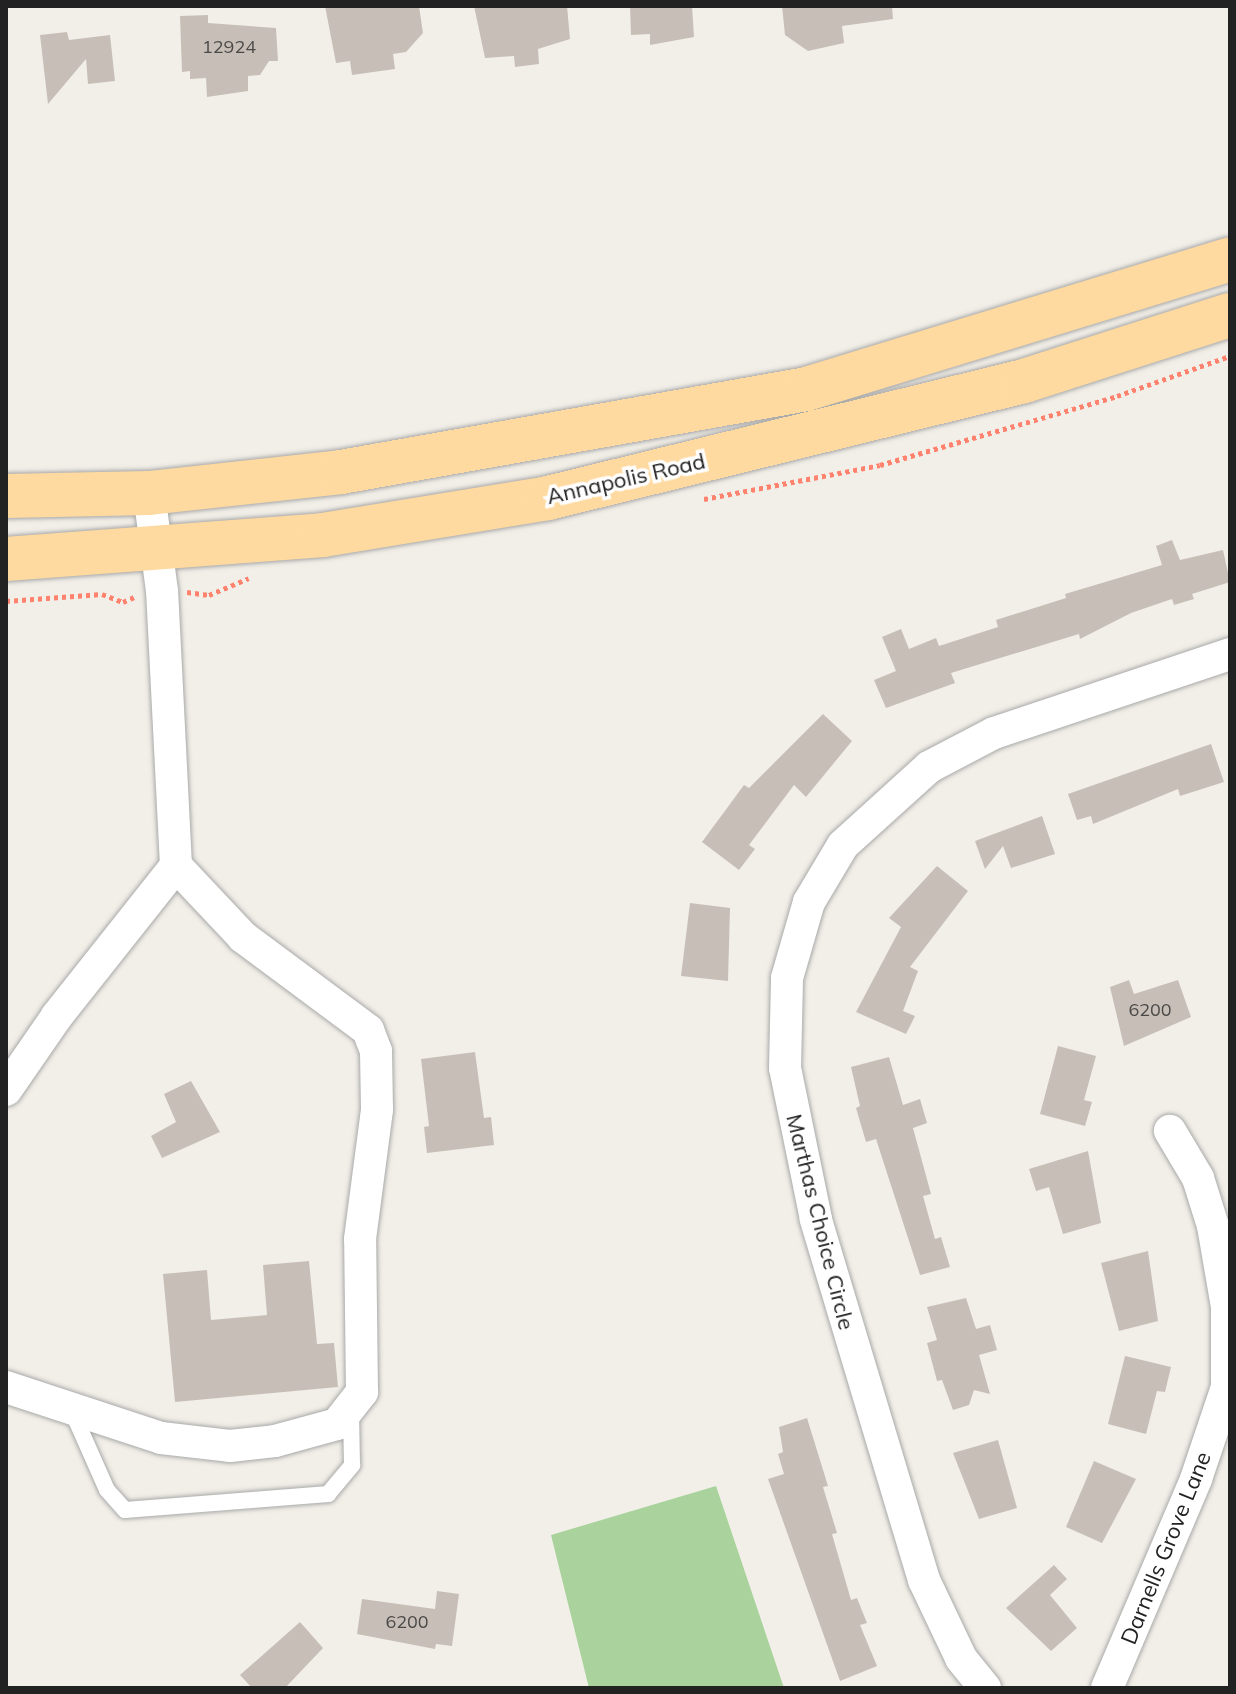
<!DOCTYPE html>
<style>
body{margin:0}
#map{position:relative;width:1236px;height:1694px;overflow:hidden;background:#f2efe8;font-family:Mulish,sans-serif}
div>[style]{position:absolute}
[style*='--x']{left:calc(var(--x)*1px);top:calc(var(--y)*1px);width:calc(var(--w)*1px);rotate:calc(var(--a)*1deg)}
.forest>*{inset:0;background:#aad29c}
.building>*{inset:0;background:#c7bfb7}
.path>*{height:5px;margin-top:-2.5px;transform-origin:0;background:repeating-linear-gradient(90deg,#fe826d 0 4px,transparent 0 8px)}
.roads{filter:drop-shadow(0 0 2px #a9a9a9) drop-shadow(0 0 2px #a9a9a9)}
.lane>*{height:16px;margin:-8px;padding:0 8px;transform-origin:8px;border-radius:8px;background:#fff}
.street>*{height:32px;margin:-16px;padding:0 16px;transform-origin:16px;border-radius:16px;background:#fff}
.primary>*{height:44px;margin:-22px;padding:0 22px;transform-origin:22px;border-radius:22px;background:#ffdaa0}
span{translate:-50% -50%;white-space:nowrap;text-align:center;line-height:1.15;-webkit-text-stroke:7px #fff;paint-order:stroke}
.number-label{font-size:18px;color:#4b4947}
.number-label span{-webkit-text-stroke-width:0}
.street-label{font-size:22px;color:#222}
.frame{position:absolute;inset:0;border:8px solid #222;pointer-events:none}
</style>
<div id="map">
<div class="forest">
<div style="clip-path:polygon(716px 1486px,784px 1688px,589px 1688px,551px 1535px)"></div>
</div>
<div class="building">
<div style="clip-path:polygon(325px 6px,419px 6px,423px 33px,406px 52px,393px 54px,395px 69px,352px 75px,350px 61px,336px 63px)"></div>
<div style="clip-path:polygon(474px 6px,567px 6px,570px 39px,538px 49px,539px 64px,515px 67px,514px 56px,485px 58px)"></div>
<div style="clip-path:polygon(630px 6px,692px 6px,694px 37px,650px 45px,650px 34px,631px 35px)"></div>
<div style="clip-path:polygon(782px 6px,892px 6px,893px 19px,842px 26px,844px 43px,808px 51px,785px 35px)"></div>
<div style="clip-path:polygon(208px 15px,208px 23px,276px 28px,278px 61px,269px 61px,260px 75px,248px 76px,248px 91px,207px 97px,206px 78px,190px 79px,190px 71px,182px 72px,180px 16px)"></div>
<div style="clip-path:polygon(67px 32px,69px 40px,110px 35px,115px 81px,88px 84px,86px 59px,48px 104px,40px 35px)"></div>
<div style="clip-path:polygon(1172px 540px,1180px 560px,1223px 550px,1230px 582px,1192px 594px,1194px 599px,1174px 605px,1172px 599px,1131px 613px,1080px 639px,1079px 634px,951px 673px,955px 683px,886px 708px,874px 680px,896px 671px,882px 637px,901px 629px,909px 649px,936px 638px,939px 646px,998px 627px,996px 620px,1066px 598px,1065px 594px,1162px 565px,1156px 546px)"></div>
<div style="clip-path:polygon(823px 714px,852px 741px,806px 797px,794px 785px,749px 845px,755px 849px,739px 870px,702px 842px,744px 785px,749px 788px)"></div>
<div style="clip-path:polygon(1211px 744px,1224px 782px,1180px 796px,1178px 789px,1093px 824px,1091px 816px,1077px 820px,1068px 794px)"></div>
<div style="clip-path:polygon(1042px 816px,1055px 854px,1011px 868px,1003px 846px,985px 869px,975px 841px)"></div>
<div style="clip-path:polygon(937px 866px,968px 891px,910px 967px,918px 971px,903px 1011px,915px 1016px,906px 1034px,856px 1012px,901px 927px,889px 918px)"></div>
<div style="clip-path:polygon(690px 903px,730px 908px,728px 981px,681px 976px)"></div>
<div style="clip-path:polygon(1129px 980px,1134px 994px,1178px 980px,1191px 1017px,1124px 1046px,1110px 987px)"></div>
<div style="clip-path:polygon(1058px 1046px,1096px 1056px,1084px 1100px,1092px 1102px,1085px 1126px,1040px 1114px)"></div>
<div style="clip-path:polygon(475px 1052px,484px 1118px,491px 1117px,494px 1145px,427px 1153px,424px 1127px,429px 1126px,421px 1059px)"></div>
<div style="clip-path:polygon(889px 1057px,903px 1105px,920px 1099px,927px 1123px,913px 1128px,931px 1194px,923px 1196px,935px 1239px,941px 1237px,950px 1267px,920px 1275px,876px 1139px,866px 1142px,856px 1108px,860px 1106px,851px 1067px)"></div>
<div style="clip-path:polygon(191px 1081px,220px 1132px,162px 1158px,151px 1136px,176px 1122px,164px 1094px)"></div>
<div style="clip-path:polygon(1088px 1151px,1101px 1223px,1063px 1234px,1049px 1187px,1036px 1191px,1029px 1169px)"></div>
<div style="clip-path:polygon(1148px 1251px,1158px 1321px,1119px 1331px,1101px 1263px)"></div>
<div style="clip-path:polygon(309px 1261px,317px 1344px,334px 1343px,338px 1387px,175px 1402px,163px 1274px,207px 1270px,211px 1320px,267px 1315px,263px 1265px)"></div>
<div style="clip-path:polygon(966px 1298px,976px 1329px,990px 1325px,997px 1350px,979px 1355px,990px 1394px,974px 1390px,969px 1405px,953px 1410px,942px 1380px,937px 1381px,927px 1343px,937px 1340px,927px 1307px)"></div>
<div style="clip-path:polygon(1125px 1356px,1171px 1367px,1165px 1392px,1157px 1391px,1146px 1434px,1108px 1424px)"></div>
<div style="clip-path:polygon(807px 1418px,828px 1486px,823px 1487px,837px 1533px,832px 1534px,851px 1600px,857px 1598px,867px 1623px,860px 1625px,877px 1666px,840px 1681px,768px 1479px,784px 1474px,778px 1454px,783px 1452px,779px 1427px)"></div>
<div style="clip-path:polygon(998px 1440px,1017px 1508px,979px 1519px,953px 1453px)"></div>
<div style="clip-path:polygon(1094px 1461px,1136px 1479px,1102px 1543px,1066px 1527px)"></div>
<div style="clip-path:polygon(1054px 1565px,1067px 1579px,1050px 1595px,1077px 1628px,1051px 1651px,1006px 1608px)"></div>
<div style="clip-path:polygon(437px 1591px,459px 1594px,452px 1646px,436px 1644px,435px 1649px,357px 1634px,362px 1599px,435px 1609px)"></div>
<div style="clip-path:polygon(300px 1622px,323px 1648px,285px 1688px,252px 1688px,240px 1675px)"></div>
</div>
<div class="path">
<div style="--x:704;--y:499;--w:179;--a:-10.9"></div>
<div style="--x:880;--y:465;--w:247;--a:-16.2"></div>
<div style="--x:1117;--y:396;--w:120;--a:-19.5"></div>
<div style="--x:187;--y:592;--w:22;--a:8"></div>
<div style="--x:209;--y:595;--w:43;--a:-23"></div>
<div style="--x:6;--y:601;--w:96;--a:-4.2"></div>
<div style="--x:102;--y:594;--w:22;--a:21"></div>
<div style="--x:123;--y:602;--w:12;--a:-24"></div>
</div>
<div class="roads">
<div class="lane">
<div style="--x:72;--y:1411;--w:86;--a:66.1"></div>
<div style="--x:107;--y:1490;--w:27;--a:48"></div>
<div style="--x:125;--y:1510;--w:204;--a:-4.5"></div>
<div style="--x:328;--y:1494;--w:38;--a:-50"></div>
<div style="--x:352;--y:1465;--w:54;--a:-91.1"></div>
</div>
<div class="street">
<div style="--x:6;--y:1090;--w:90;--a:-55.4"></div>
<div style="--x:57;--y:1016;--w:191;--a:-51.6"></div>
<div style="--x:6;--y:1387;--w:163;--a:18.2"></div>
<div style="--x:161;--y:1438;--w:69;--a:6.6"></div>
<div style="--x:230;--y:1446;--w:45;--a:-6.3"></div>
<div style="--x:275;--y:1441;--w:64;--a:-15.3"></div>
<div style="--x:337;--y:1424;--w:41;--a:-52"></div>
<div style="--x:362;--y:1392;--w:153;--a:-90.7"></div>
<div style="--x:360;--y:1239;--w:131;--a:-82.5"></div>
<div style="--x:377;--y:1109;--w:58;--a:-91"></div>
<div style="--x:376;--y:1051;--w:22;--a:-111"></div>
<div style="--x:368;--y:1030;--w:156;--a:-143.4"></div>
<div style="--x:243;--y:937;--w:98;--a:-133.3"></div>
<div style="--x:176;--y:866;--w:275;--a:-92.9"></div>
<div style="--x:162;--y:591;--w:99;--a:-97.6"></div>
<div style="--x:985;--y:1688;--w:38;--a:-129"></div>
<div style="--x:961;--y:1658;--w:86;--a:-115.4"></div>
<div style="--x:924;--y:1580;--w:377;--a:-106.7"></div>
<div style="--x:816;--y:1219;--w:154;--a:-101.6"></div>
<div style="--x:785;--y:1068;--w:90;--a:-88.7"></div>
<div style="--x:787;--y:978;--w:79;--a:-73.9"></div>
<div style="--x:809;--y:902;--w:66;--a:-59.2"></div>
<div style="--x:843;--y:845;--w:116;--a:-42.2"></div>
<div style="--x:929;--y:767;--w:73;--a:-27.6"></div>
<div style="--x:994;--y:733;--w:249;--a:-18.5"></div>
<div style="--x:1107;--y:1688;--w:227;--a:-66.9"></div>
<div style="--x:1196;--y:1479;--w:97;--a:-71.4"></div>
<div style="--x:1227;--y:1387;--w:80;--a:-90"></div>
<div style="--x:1227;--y:1307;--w:82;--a:-99.8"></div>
<div style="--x:1213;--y:1226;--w:50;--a:-107.4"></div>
<div style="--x:1198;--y:1178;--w:55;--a:-120.8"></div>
</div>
<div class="primary">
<div style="--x:6;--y:496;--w:143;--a:-1.2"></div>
<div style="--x:149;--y:493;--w:193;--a:-6.2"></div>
<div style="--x:341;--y:472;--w:472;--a:-10.1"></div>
<div style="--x:806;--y:389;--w:443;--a:-17"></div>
<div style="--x:6;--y:559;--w:318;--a:-4.3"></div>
<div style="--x:323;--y:535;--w:228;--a:-9.3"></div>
<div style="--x:548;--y:498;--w:490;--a:-13.8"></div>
<div style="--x:1024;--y:381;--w:216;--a:-17.8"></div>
</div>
</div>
<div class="number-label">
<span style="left:229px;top:47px">12924</span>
<span style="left:1150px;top:1010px">6200</span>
<span style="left:407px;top:1622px">6200</span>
</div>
<div class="street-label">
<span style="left:626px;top:479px;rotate:-13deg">Annapolis Road</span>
<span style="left:820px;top:1222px;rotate:76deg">Marthas Choice Circle</span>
<span style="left:1166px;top:1548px;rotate:-68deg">Darnells Grove Lane</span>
</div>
<div class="frame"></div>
</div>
